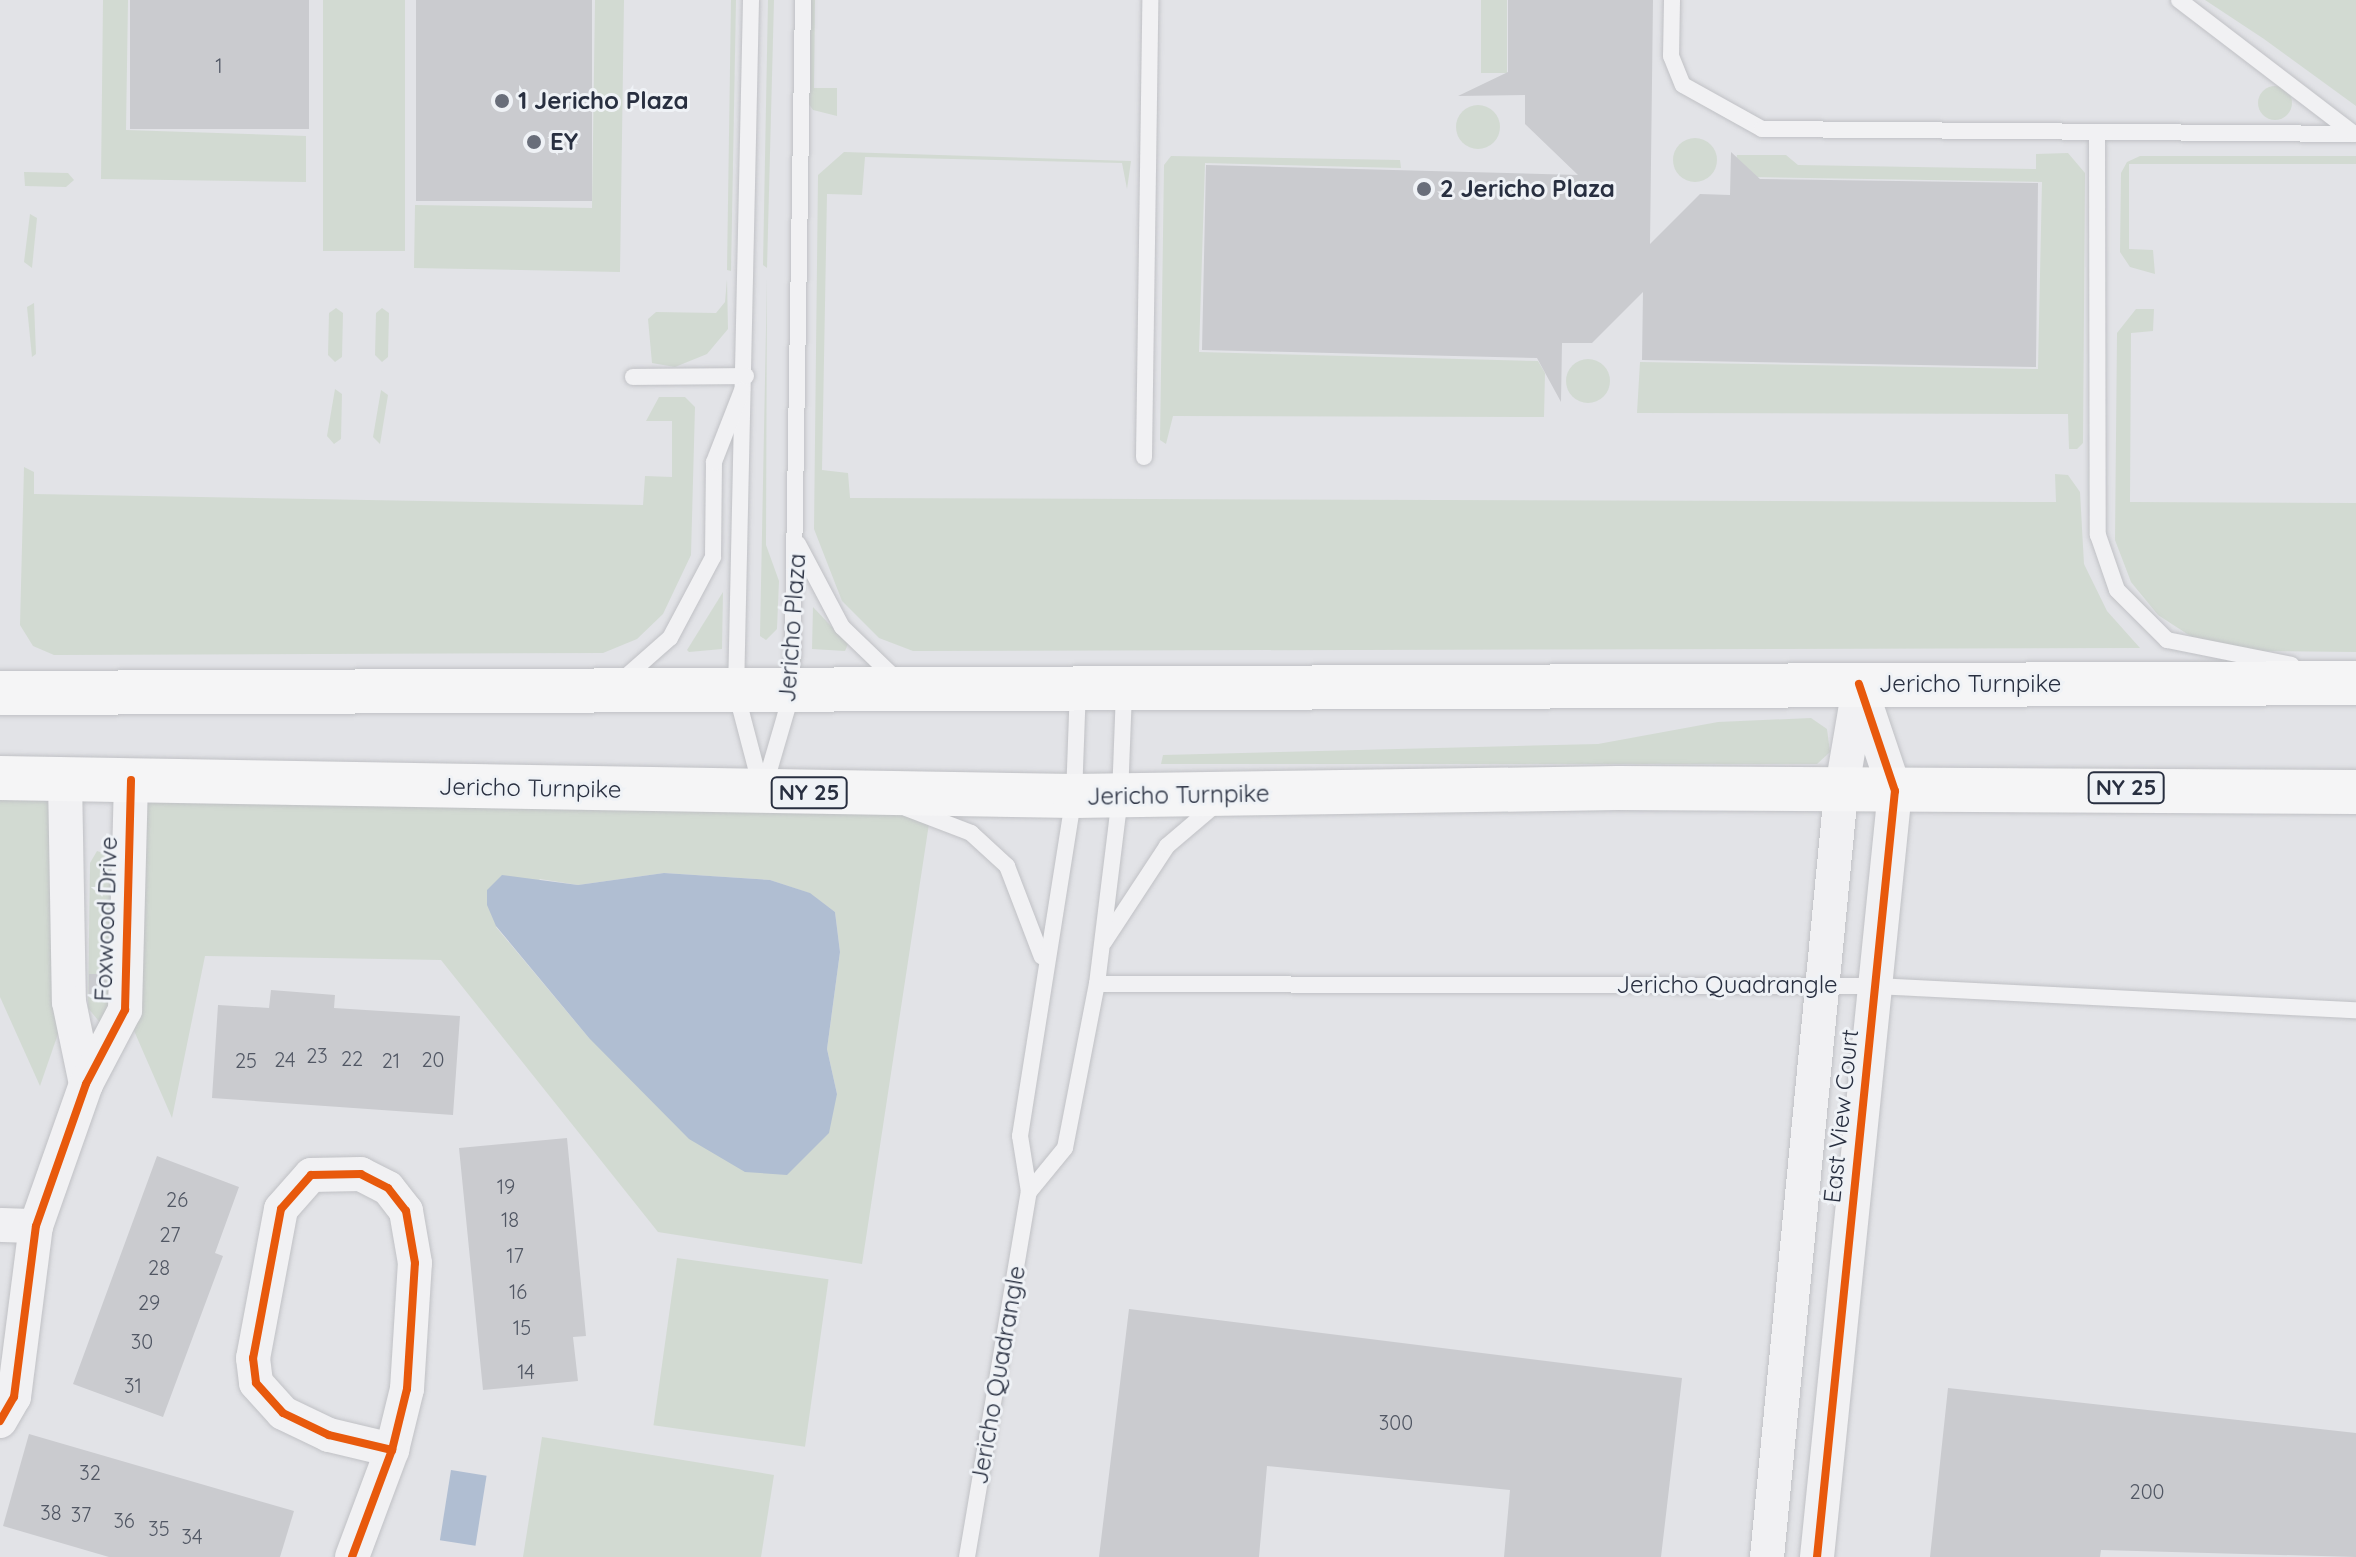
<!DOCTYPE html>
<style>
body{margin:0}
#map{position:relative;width:2356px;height:1557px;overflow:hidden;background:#e2e3e7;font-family:Quicksand,sans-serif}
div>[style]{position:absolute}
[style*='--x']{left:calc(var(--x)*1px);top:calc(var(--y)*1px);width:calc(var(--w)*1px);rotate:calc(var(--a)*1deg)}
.green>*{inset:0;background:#d2dad2;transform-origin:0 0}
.round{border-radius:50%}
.water>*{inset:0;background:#b0bed2;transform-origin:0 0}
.building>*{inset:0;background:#cacbcf;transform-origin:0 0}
.roads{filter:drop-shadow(0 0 2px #c0c1c5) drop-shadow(0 0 2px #c0c1c5)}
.lane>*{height:16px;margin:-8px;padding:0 8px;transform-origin:8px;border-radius:8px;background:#f1f1f3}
.street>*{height:34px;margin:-17px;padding:0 17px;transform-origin:17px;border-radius:17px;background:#f1f1f3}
.primary>*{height:44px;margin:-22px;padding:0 22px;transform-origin:22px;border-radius:22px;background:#f5f5f6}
.cycleway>*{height:8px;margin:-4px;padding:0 4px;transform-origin:4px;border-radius:4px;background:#e8590c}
.dots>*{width:22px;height:22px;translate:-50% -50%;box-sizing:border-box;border:4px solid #eff2f6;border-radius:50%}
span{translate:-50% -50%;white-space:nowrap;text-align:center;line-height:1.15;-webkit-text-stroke:6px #eff2f6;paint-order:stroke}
.number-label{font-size:20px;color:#515764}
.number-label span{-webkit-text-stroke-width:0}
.shield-label span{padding:2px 6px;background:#eff2f6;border:2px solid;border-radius:6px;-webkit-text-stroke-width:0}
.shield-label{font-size:22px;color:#282f40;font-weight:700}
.poi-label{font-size:24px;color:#282f40;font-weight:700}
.left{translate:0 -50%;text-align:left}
.street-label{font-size:24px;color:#282f40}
</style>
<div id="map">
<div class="green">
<div style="clip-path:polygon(103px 0,128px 0,126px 130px,306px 136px,306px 182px,101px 179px)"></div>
<div style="left:323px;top:0;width:82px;height:251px"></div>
<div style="clip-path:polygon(595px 0,624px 0,620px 272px,414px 268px,415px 205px,592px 208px)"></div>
<div style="clip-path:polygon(731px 0,736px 0,731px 271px,727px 270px)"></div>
<div style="clip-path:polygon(768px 0,774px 0,767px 268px,763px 265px)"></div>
<div style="clip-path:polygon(808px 0,815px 0,814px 88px,837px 88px,837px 116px,813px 110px,806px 100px)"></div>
<div style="left:1481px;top:0;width:26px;height:73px"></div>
<div style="clip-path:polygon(2205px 0,2356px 0,2356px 106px,2264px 39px)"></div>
<div class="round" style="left:2258px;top:86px;width:34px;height:34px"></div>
<div class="round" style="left:1456px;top:105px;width:44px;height:44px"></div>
<div class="round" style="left:1673px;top:138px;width:44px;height:44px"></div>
<div style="clip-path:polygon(844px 152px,1131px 161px,1127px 189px,1122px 163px,865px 157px,862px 195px,827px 194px,822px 470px,848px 473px,850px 498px,2056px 502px,2055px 474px,2068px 475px,2080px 492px,2084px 564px,2107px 611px,2140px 648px,913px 651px,879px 638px,842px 601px,814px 529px,818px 175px)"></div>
<div style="clip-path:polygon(2068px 153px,2085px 173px,2083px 443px,2077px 449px,2069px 449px,2068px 414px,1637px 413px,1640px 362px,2038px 369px,2042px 182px,1754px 177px,1736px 162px,1737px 155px,1786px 155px,1798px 165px,2036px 169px,2036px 154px)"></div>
<div style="clip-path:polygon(1171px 156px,1400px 160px,1401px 168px,1205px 163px,1199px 352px,1538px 361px,1545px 373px,1544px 417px,1173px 416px,1166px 444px,1160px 440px,1164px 165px)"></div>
<div style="clip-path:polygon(2140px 156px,2356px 156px,2356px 164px,2129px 164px,2129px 249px,2153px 250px,2155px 274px,2130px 267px,2120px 252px,2121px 173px,2127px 162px)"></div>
<div style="clip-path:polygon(24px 172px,68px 173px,74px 180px,66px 187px,25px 186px)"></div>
<div style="clip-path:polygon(30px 214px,37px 218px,32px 268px,24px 262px)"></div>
<div style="clip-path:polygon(767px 277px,766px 545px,779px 581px,777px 629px,766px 640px,760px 636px)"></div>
<div style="clip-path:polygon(727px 279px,728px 329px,707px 354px,675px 367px,652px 363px,648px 319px,656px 312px,716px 313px,725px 302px)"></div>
<div style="clip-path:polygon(34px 303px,36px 354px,32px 357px,27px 307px)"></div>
<div style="clip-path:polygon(336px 308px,343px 313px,342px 357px,335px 362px,328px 355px,329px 313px)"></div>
<div style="clip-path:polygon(382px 308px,389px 313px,388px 357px,382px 362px,375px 355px,376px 313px)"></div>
<div style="clip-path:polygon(2136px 309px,2154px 309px,2153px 331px,2131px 333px,2130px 502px,2356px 503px,2356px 652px,2248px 651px,2198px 641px,2158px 615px,2131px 582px,2115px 540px,2117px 333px)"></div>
<div class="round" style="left:1566px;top:359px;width:44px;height:44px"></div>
<div style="clip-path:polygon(335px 389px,342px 394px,341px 439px,334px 444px,327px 436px)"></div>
<div style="clip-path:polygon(381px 390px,388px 395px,380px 444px,373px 437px)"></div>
<div style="clip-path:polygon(659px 397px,685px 397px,695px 407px,691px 555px,663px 614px,637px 639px,603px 653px,54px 655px,33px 646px,20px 625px,24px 467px,34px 472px,34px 494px,643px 505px,645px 476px,672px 477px,672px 421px,646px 421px)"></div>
<div style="clip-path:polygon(723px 592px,722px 649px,689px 652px,687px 650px)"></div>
<div style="clip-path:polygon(813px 607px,848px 644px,845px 651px,812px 649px)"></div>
<div style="clip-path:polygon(1811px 718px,1827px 729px,1830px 752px,1817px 764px,1161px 764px,1163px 755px,1598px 744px,1718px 722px)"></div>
<div style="clip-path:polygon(0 778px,65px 779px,69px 1002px,40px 1086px,0 997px)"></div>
<div style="clip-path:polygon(evenodd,131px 780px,733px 796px,930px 817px,862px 1264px,658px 1232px,441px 960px,205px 956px,172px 1118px,125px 1010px,131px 780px,664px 873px,770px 880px,809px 893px,835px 912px,840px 952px,827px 1049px,837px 1094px,589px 1038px,496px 927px,540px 879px,578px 885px,664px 873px)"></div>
<div style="clip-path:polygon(97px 851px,110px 855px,112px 870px,113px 1011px,102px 1025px,88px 1008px,90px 863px)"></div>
<div style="left:677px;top:1258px;width:153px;height:169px;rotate:8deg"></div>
<div style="clip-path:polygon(542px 1437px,774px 1475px,761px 1557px,523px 1557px)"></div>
</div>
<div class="water">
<div style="clip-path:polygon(664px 873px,770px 880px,810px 893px,835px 912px,840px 952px,827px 1049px,837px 1094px,829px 1133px,787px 1175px,745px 1172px,689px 1139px,589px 1038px,496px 926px,487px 905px,487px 890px,502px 875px,578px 885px)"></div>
<div style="left:451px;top:1470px;width:36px;height:71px;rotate:9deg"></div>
</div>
<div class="building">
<div style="left:130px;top:0;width:179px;height:129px"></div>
<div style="left:416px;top:0;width:176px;height:201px"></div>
<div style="clip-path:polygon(1508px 0,1653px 0,1650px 244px,1700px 194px,1730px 195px,1731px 152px,1760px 179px,2038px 183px,2036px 367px,1642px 360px,1643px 292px,1592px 343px,1562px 343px,1561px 402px,1537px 358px,1202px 350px,1206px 165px,1578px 175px,1525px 124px,1525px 95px,1458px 96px,1508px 72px)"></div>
<div style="left:89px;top:974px;width:17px;height:23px"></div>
<div style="clip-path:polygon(271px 990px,335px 995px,334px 1008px,460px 1016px,453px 1115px,212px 1098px,218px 1005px,269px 1008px)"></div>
<div style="clip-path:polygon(567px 1138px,586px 1336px,573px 1337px,578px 1381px,483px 1390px,459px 1148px)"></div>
<div style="clip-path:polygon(157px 1156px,239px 1187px,215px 1253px,223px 1256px,163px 1417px,73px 1384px)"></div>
<div style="clip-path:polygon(1129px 1309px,1682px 1378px,1661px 1557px,1504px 1557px,1510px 1490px,1267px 1466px,1259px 1557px,1099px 1557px)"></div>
<div style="clip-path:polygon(1948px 1388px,2356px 1433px,2356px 1557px,2101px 1550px,2100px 1557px,1930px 1557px)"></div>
<div style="clip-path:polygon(29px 1434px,294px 1511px,280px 1557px,109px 1557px,3px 1526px)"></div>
</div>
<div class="roads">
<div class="lane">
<div style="--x:751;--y:0;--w:692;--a:91.24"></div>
<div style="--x:736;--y:692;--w:98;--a:75.3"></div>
<div style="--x:1672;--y:0;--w:56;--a:91"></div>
<div style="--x:1671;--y:56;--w:31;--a:68"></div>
<div style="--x:1683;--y:85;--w:90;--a:29.1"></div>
<div style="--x:1762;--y:129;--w:594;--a:0.48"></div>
<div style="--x:2179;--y:0;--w:220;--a:37.4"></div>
<div style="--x:2097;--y:132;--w:403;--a:89.9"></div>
<div style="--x:2098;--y:535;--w:58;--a:70.9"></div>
<div style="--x:2117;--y:590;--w:71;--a:45"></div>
<div style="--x:2167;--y:640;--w:127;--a:11.3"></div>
<div style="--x:633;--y:377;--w:113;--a:-0.5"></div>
<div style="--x:1144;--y:457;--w:457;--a:-89.2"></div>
<div style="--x:798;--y:544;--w:94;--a:62.1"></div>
<div style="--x:842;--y:627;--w:75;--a:43.9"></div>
<div style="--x:621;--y:681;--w:65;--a:-41.3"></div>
<div style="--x:670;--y:638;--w:92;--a:-62"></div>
<div style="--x:713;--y:557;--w:95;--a:-89.4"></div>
<div style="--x:714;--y:462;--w:77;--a:-68.7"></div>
<div style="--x:764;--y:788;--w:100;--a:-73.7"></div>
<div style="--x:792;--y:692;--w:692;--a:-89.09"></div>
<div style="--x:906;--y:808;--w:70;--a:21"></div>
<div style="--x:971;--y:833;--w:49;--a:42.5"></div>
<div style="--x:1007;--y:866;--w:97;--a:69"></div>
<div style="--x:1104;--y:942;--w:115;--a:-56.7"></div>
<div style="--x:1167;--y:846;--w:62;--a:-40.4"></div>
<div style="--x:1097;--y:984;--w:777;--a:0.15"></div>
<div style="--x:1874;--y:986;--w:483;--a:2.9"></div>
<div style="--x:1029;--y:1192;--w:57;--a:-50.7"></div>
<div style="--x:1065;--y:1148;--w:167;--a:-79"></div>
<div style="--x:1097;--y:984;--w:189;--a:-83"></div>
<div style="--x:1120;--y:796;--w:105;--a:-87.8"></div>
<div style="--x:967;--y:1557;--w:370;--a:-80.4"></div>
<div style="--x:1029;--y:1192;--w:57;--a:-99.1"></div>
<div style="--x:1020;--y:1136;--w:344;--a:-81"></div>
<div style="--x:1074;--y:796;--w:107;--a:-87.9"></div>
</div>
<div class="street">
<div style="--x:65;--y:779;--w:223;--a:89"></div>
<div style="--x:69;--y:1002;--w:84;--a:78.3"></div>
<div style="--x:0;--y:1225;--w:36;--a:2"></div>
<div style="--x:0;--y:1421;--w:28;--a:-60"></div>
<div style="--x:14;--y:1397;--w:172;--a:-82.7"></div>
<div style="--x:36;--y:1226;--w:151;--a:-70.6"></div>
<div style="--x:86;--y:1084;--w:84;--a:-62.2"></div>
<div style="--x:125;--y:1010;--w:230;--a:-88.5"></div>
<div style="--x:352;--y:1557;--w:114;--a:-69.5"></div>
<div style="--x:392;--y:1450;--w:63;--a:-76.2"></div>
<div style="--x:407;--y:1389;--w:126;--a:-86.4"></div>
<div style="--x:415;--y:1263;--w:53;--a:-99.8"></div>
<div style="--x:406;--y:1211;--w:29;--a:-128"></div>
<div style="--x:388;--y:1188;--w:30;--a:-153"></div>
<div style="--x:361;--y:1174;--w:50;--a:178.9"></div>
<div style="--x:311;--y:1175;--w:45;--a:131.4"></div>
<div style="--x:281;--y:1209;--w:152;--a:100.6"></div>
<div style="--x:253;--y:1358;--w:25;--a:83"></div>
<div style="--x:256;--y:1383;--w:40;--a:48"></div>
<div style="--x:283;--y:1413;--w:51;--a:25.6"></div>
<div style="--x:329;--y:1435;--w:65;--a:13.4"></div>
<div style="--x:1767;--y:1557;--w:768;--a:-84.47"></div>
<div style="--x:1841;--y:793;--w:107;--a:-80.3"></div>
<div style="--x:1817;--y:1557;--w:770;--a:-84.19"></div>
<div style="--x:1895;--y:791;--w:113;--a:-108.6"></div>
</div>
<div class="primary">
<div style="--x:0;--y:693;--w:2356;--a:-0.24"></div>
<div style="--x:0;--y:778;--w:1074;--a:0.96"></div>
<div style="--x:1074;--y:796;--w:544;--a:-0.84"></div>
<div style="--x:1618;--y:788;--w:738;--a:0.31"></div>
</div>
</div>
<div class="cycleway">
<div style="--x:0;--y:1421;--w:28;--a:-60"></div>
<div style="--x:14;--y:1397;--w:172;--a:-82.7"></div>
<div style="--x:36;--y:1226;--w:151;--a:-70.6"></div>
<div style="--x:86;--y:1084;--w:84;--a:-62.2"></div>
<div style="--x:125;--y:1010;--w:230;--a:-88.5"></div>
<div style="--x:352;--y:1557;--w:114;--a:-69.5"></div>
<div style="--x:392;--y:1450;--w:63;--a:-76.2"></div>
<div style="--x:407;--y:1389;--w:126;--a:-86.4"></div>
<div style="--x:415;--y:1263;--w:53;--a:-99.8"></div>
<div style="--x:406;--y:1211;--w:29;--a:-128"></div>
<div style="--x:388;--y:1188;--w:30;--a:-153"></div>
<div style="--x:361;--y:1174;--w:50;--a:178.9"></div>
<div style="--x:311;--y:1175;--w:45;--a:131.4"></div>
<div style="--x:281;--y:1209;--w:152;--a:100.6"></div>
<div style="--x:253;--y:1358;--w:25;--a:83"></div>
<div style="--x:256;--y:1383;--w:40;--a:48"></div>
<div style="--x:283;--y:1413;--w:51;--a:25.6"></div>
<div style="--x:329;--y:1435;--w:65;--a:13.4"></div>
<div style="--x:1817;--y:1557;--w:770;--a:-84.19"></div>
<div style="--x:1895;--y:791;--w:113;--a:-108.6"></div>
</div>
<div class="dots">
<div style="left:502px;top:101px;background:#696e7a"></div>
<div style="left:534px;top:142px;background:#696e7a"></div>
<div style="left:1424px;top:189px;background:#696e7a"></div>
</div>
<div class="number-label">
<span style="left:219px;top:65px">1</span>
<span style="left:317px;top:1055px">23</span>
<span style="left:352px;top:1058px">22</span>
<span style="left:285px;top:1059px">24</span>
<span style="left:433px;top:1059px">20</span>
<span style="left:246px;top:1060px">25</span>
<span style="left:391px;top:1060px">21</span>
<span style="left:506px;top:1186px">19</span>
<span style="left:177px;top:1199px">26</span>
<span style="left:510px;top:1219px">18</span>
<span style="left:170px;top:1234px">27</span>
<span style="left:515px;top:1255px">17</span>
<span style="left:159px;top:1267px">28</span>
<span style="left:518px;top:1291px">16</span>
<span style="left:149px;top:1302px">29</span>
<span style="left:522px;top:1327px">15</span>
<span style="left:142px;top:1341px">30</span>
<span style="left:526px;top:1371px">14</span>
<span style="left:133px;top:1385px">31</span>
<span style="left:1396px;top:1422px">300</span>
<span style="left:90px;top:1472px">32</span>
<span style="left:2147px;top:1491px">200</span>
<span style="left:51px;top:1512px">38</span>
<span style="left:81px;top:1514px">37</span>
<span style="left:124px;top:1520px">36</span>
<span style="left:159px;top:1528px">35</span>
<span style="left:192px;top:1536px">34</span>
</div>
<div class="shield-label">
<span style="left:2126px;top:788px">NY 25</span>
<span style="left:809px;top:793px">NY 25</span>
</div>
<div class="poi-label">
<span class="left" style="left:518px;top:101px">1 Jericho Plaza</span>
<span class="left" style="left:550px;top:142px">EY</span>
<span class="left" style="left:1440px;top:189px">2 Jericho Plaza</span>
</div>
<div class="street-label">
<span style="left:792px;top:628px;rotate:-86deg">Jericho Plaza</span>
<span style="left:1970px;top:684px">Jericho Turnpike</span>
<span style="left:530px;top:788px;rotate:1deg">Jericho Turnpike</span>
<span style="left:1178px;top:795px;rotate:-1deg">Jericho Turnpike</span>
<span style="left:106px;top:919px;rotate:-88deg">Foxwood Drive</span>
<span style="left:1727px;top:985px">Jericho Quadrangle</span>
<span style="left:1841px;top:1116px;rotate:-84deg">East View Court</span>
<span style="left:998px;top:1375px;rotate:-80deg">Jericho Quadrangle</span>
</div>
</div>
